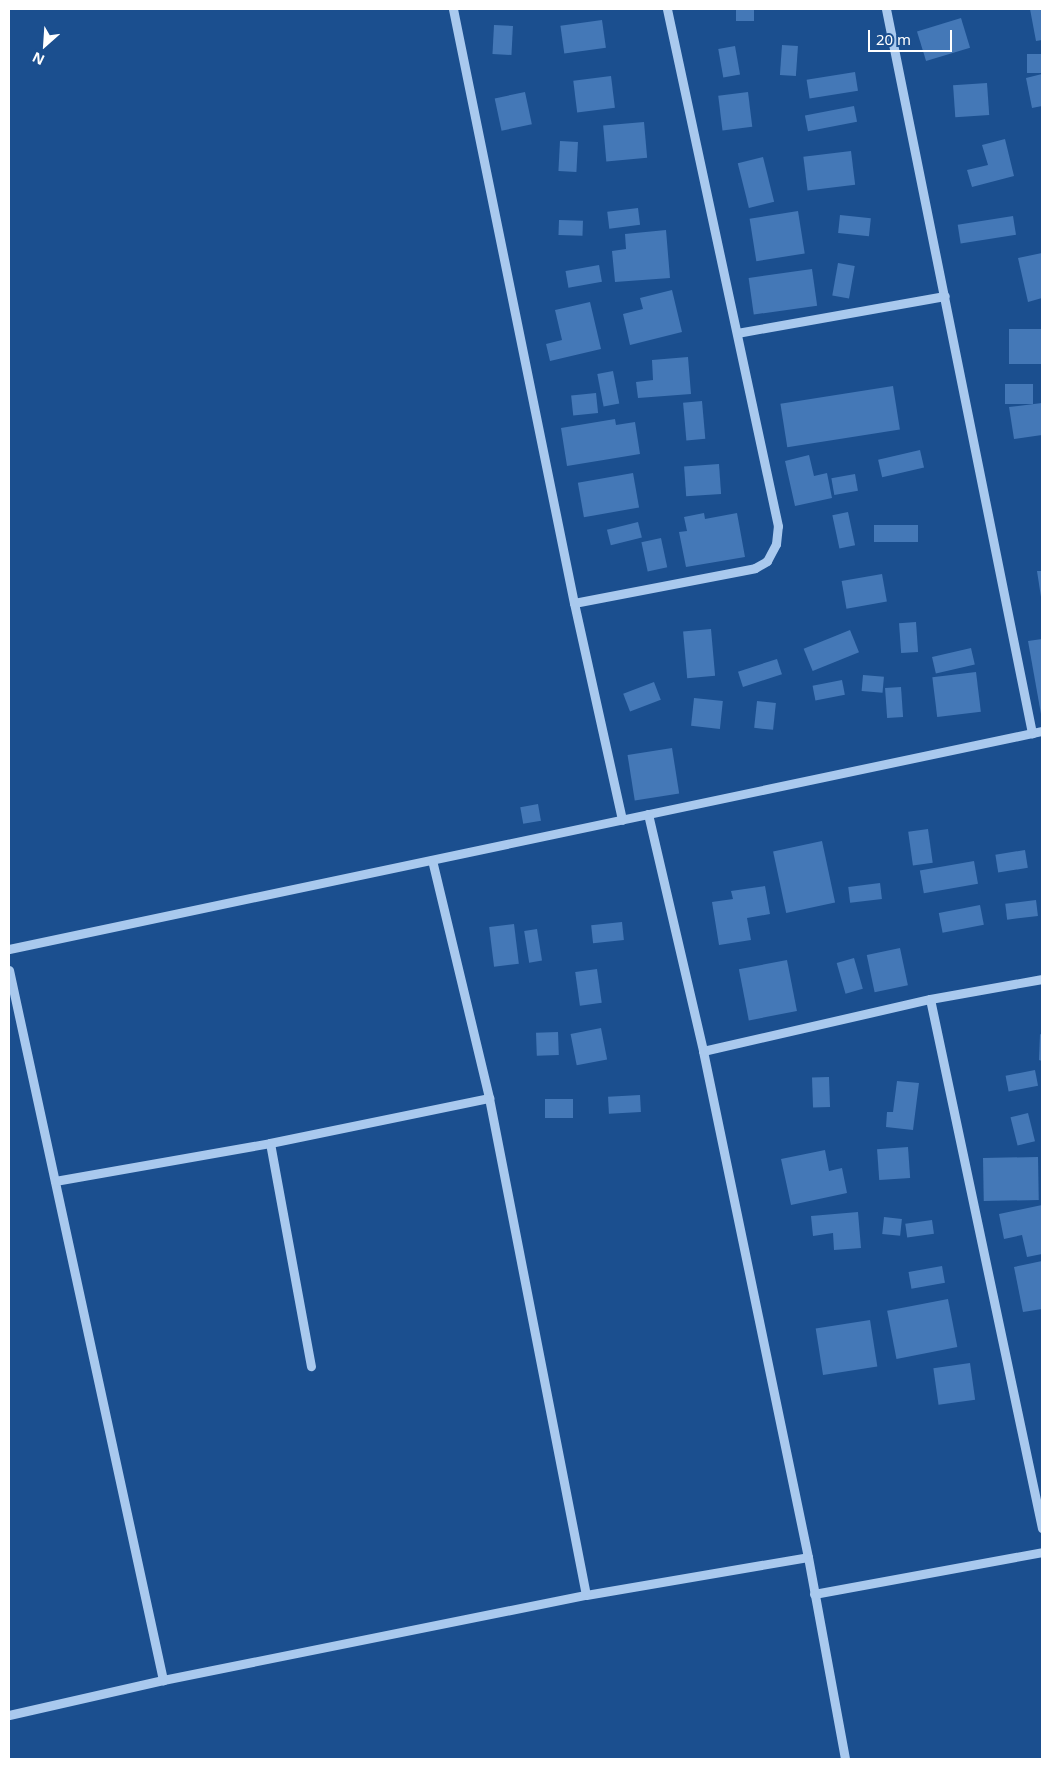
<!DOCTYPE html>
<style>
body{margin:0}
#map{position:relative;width:1051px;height:1768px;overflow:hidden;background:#1b4f8f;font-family:"Noto Sans",sans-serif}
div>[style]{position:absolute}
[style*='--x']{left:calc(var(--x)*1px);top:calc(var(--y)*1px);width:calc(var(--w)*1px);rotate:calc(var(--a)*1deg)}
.building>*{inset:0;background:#4478b7;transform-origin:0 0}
.minor>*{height:9px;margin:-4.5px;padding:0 4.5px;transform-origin:4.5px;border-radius:4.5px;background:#a9c9ee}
span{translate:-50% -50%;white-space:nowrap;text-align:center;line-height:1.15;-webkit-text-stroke:5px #1b4f8f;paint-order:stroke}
.frame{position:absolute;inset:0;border:10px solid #fff;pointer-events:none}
.north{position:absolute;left:20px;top:20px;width:50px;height:50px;-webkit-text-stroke:4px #1b4f8f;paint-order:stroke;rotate:206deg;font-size:14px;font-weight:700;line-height:20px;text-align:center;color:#fff}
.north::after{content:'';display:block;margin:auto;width:18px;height:22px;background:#fff;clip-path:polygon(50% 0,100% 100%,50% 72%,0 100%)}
.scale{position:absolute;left:868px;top:30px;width:84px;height:22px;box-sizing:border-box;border:2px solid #fff;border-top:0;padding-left:6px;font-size:15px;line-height:18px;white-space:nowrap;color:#fff;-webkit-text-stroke:4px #1b4f8f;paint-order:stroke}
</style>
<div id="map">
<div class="building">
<div style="left:736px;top:9px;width:18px;height:12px"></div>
<div style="clip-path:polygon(1030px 9px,1042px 9px,1042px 40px,1036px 41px)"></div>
<div style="left:961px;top:18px;width:31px;height:46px;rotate:73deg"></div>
<div style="left:602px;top:20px;width:28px;height:42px;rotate:82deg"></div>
<div style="left:494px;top:25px;width:19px;height:29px;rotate:3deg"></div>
<div style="left:782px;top:45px;width:16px;height:30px;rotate:4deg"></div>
<div style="left:735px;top:46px;width:29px;height:17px;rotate:80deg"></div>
<div style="left:1042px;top:54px;width:19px;height:15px;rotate:90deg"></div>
<div style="left:855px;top:72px;width:19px;height:49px;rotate:81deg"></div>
<div style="clip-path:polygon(1042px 74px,1042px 106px,1032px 108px,1026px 78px)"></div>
<div style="left:611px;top:76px;width:32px;height:38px;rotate:83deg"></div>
<div style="left:987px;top:83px;width:32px;height:34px;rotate:86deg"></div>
<div style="left:525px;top:92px;width:33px;height:31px;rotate:78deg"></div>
<div style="left:748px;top:92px;width:35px;height:30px;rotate:83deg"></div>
<div style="left:854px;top:106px;width:16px;height:50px;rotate:79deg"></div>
<div style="left:644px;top:122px;width:36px;height:41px;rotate:85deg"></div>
<div style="clip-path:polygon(1005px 139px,1014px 176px,972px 187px,967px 170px,988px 165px,982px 145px)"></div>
<div style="left:560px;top:141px;width:18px;height:30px;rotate:3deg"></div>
<div style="left:851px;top:151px;width:34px;height:48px;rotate:83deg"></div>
<div style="left:763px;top:157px;width:46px;height:26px;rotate:76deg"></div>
<div style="left:638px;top:208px;width:17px;height:31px;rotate:83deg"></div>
<div style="left:798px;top:211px;width:43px;height:49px;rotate:81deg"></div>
<div style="left:840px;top:215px;width:31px;height:18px;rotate:6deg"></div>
<div style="left:1013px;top:216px;width:19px;height:56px;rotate:81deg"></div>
<div style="left:559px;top:220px;width:24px;height:15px;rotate:2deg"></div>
<div style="clip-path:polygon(666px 230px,670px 278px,615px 282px,612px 251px,626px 249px,625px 234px)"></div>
<div style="clip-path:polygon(1042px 253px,1042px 298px,1028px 302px,1018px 258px)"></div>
<div style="left:838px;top:263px;width:17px;height:33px;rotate:10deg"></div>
<div style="left:599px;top:265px;width:17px;height:34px;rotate:80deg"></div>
<div style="left:812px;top:269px;width:37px;height:64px;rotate:82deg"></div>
<div style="clip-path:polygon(672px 290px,682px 332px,630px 345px,623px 314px,643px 309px,640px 298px)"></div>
<div style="clip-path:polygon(590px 302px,601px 349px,550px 361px,546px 344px,562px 340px,555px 310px)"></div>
<div style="left:1042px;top:329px;width:35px;height:33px;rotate:90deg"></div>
<div style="clip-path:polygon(688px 357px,691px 394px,638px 398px,636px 382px,653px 380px,652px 360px)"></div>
<div style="left:613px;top:371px;width:33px;height:16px;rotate:79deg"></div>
<div style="left:1005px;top:384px;width:28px;height:20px"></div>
<div style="left:893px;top:386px;width:44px;height:114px;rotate:81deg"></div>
<div style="left:596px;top:393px;width:20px;height:25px;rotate:84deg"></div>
<div style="left:702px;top:401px;width:38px;height:19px;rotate:85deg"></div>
<div style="clip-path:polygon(1042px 403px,1042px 435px,1014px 439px,1009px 407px)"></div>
<div style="clip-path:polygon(615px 419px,616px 425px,635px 422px,640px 454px,567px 466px,561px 428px)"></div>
<div style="left:920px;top:450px;width:18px;height:43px;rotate:77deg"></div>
<div style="clip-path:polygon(809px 455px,814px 476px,827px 473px,832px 498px,795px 506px,785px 461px)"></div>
<div style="left:719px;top:464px;width:30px;height:35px;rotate:86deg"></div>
<div style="left:633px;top:473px;width:35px;height:56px;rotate:80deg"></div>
<div style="left:855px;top:474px;width:17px;height:24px;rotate:80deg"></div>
<div style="left:848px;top:512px;width:34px;height:16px;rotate:78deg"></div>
<div style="clip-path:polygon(704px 513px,705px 519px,737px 513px,745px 557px,686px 567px,679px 532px,687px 531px,684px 517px)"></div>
<div style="left:638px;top:522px;width:16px;height:32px;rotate:76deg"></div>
<div style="left:874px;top:525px;width:44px;height:17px"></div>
<div style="left:661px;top:538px;width:30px;height:20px;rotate:78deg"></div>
<div style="clip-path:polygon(1037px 571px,1042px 571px,1042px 596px,1041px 597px)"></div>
<div style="left:882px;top:574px;width:28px;height:41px;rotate:80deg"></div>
<div style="left:916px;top:622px;width:30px;height:17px;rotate:86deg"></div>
<div style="left:711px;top:629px;width:47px;height:28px;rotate:85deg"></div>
<div style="left:850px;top:630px;width:24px;height:50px;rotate:68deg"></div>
<div style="clip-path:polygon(1042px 639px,1042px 714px,1041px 714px,1028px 641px)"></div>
<div style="left:971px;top:648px;width:17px;height:40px;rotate:77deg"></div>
<div style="left:777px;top:659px;width:16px;height:41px;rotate:72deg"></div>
<div style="left:976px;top:672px;width:40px;height:44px;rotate:83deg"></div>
<div style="left:863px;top:675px;width:21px;height:16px;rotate:5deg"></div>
<div style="left:842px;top:680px;width:15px;height:30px;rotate:79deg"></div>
<div style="left:654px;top:682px;width:19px;height:33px;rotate:69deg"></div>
<div style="left:901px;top:687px;width:30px;height:16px;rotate:86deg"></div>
<div style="left:694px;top:698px;width:29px;height:28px;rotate:6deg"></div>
<div style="left:757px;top:701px;width:19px;height:27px;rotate:6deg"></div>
<div style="left:672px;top:748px;width:46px;height:45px;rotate:81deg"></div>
<div style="left:538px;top:804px;width:17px;height:18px;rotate:80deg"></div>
<div style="left:928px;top:829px;width:34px;height:20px;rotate:82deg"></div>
<div style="left:822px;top:841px;width:63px;height:50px;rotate:78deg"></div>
<div style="left:1025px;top:850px;width:18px;height:30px;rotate:81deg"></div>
<div style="left:974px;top:861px;width:23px;height:55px;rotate:80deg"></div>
<div style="left:880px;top:883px;width:16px;height:32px;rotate:83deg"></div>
<div style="clip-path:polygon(765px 886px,770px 914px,747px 918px,751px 940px,719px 945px,712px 902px,733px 899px,731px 891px)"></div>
<div style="left:1036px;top:900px;width:16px;height:31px;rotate:83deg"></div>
<div style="left:980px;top:905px;width:20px;height:42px;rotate:79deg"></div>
<div style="left:622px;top:922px;width:18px;height:31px;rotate:84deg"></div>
<div style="left:514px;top:924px;width:40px;height:25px;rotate:83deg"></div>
<div style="left:537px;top:929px;width:32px;height:13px;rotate:81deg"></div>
<div style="left:900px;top:948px;width:38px;height:34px;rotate:78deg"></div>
<div style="left:854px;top:958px;width:32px;height:18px;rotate:74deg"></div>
<div style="left:787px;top:960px;width:52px;height:49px;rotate:79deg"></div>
<div style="left:597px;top:969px;width:34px;height:22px;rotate:82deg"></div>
<div style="left:601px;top:1028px;width:32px;height:31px;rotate:79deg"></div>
<div style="left:558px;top:1032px;width:23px;height:22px;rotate:88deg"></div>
<div style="clip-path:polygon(1040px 1034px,1042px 1035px,1042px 1061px,1039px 1060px)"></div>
<div style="left:1035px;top:1070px;width:16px;height:30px;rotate:79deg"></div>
<div style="left:829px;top:1077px;width:30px;height:17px;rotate:88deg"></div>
<div style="clip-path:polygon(897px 1081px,919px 1083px,913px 1130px,886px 1127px,887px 1112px,893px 1112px)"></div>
<div style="left:640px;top:1095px;width:17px;height:32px;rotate:87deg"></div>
<div style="left:573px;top:1099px;width:19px;height:28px;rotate:90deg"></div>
<div style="left:1028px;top:1113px;width:29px;height:18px;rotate:76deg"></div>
<div style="left:908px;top:1147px;width:31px;height:31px;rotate:86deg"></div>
<div style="clip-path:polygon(825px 1150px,829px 1171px,842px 1168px,847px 1193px,791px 1205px,781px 1159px)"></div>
<div style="left:1038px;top:1157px;width:43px;height:55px;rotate:89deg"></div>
<div style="clip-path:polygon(1042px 1205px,1042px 1254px,1027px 1257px,1022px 1235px,1004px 1239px,999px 1214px)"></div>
<div style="clip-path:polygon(858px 1212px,861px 1248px,834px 1250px,833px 1233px,813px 1236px,811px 1216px)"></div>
<div style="left:884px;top:1217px;width:18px;height:17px;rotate:6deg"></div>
<div style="left:932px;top:1220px;width:14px;height:27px;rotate:82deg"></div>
<div style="clip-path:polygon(1042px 1261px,1042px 1309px,1023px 1312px,1014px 1267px)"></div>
<div style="left:942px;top:1266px;width:17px;height:34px;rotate:80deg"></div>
<div style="left:948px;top:1299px;width:49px;height:62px;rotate:79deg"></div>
<div style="left:870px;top:1320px;width:47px;height:55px;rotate:81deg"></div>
<div style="left:970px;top:1363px;width:37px;height:37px;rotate:82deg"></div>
</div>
<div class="minor">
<div style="--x:453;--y:9;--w:606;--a:78.49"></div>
<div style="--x:574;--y:603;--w:222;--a:77.5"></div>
<div style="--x:886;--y:9;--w:739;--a:78.6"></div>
<div style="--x:737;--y:333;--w:211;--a:-10.1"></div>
<div style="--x:574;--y:603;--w:184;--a:-10.9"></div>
<div style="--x:755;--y:568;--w:14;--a:-30"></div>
<div style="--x:767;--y:561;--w:19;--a:-62"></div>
<div style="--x:776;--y:544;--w:18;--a:-84"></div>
<div style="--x:778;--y:526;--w:529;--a:-102.12"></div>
<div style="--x:648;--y:814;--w:243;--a:76.9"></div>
<div style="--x:703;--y:1051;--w:517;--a:78.28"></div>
<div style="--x:808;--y:1557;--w:205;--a:79.6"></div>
<div style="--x:432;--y:860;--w:245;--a:76.5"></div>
<div style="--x:489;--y:1098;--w:506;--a:78.96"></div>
<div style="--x:9;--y:949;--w:1056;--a:-11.92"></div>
<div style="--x:9;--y:970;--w:727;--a:77.76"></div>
<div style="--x:930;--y:999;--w:541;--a:78.05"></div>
<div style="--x:703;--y:1051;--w:233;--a:-12.9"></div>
<div style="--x:930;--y:999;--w:114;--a:-10.1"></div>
<div style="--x:270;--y:1143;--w:227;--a:79.6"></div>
<div style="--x:55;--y:1181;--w:218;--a:-10"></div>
<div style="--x:270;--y:1143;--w:224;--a:-11.6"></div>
<div style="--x:814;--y:1594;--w:232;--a:-10.4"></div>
<div style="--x:9;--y:1715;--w:158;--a:-12.8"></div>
<div style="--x:163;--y:1680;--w:431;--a:-11.4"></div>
<div style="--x:586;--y:1595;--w:225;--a:-9.7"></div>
</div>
<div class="frame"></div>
<div class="north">N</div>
<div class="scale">20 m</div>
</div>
